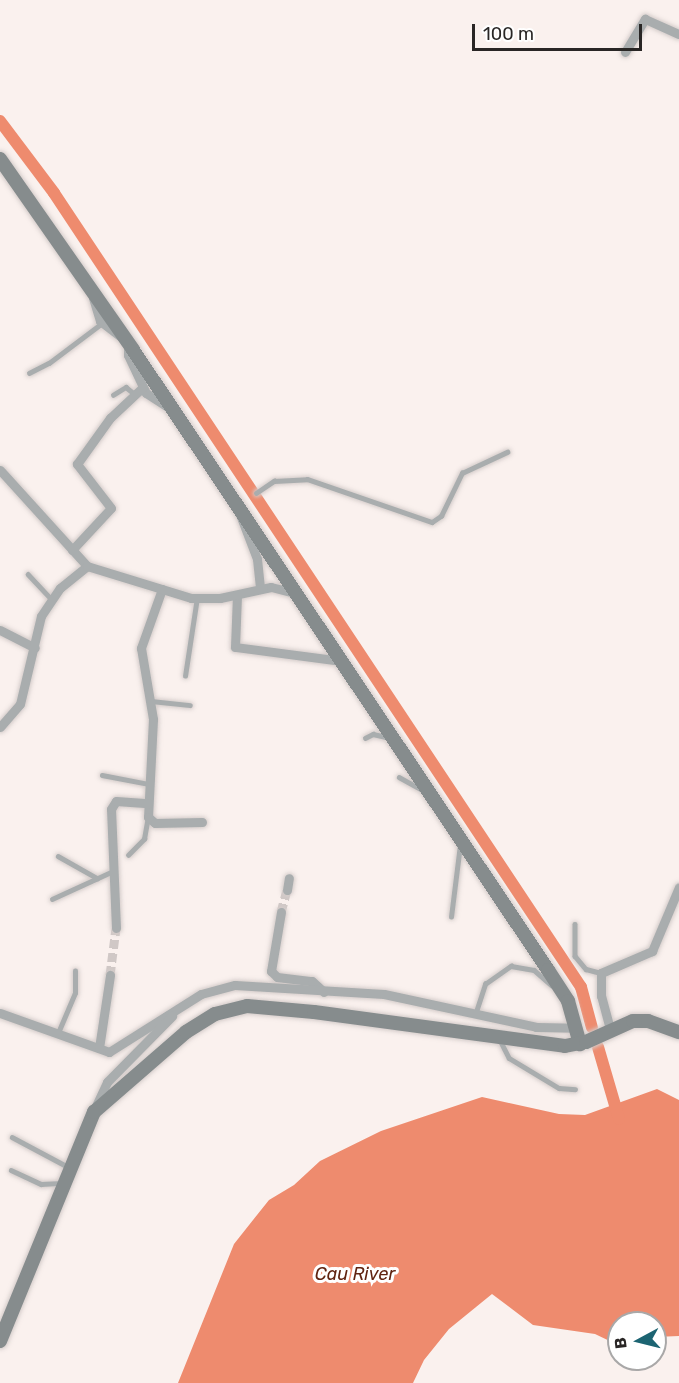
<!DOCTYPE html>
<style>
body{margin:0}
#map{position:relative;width:679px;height:1383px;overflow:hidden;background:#faf1ee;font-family:Rubik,sans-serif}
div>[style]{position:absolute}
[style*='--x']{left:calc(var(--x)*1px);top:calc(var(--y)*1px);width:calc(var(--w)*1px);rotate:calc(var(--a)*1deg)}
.water>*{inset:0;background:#ee8b6e}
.canal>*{height:12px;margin:-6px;padding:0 6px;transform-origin:6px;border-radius:6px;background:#ee8b6e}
.street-tunnel>*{height:9px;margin-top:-4.5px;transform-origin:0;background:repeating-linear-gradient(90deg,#d0c8c6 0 9px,transparent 0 13.5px)}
.roads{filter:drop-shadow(0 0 2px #d4ccca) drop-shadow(0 0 2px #d4ccca)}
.lane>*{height:4.5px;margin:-2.25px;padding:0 2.25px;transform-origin:2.25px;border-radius:2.25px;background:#a9adae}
.street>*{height:9px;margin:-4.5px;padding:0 4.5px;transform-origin:4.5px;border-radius:4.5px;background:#a9adae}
.secondary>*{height:14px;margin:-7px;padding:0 7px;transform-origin:7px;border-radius:7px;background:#868c8d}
span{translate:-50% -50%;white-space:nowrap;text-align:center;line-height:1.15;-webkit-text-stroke:6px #fff;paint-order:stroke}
.water-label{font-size:18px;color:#602310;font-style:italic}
.north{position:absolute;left:607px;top:1311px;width:60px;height:60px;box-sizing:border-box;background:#fff;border:2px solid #a9a8a8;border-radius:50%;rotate:263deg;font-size:16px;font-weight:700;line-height:24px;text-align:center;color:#292625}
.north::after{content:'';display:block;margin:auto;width:21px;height:27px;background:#1c6472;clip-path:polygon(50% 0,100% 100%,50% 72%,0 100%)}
.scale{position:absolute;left:472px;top:24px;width:170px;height:27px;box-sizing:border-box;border:3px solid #292625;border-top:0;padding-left:8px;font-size:18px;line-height:21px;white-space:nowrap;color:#292625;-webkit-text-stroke:4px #fff;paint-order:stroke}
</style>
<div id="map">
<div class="water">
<div style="clip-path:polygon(657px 1089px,679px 1100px,679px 1336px,655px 1337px,655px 1323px,619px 1323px,618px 1345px,595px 1334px,533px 1325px,492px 1294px,449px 1329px,424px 1360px,413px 1383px,178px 1383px,234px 1244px,269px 1200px,294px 1185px,320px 1161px,381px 1131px,482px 1097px,559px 1114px,585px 1115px)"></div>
</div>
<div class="canal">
<div style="--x:0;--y:121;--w:90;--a:53.1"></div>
<div style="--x:54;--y:193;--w:953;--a:56.43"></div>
<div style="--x:581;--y:987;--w:42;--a:75"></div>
<div style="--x:598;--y:1047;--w:75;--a:73.7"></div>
</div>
<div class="street-tunnel">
<div style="--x:281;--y:912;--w:23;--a:-75"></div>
<div style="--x:110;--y:975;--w:47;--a:-82.7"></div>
</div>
<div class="roads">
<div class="lane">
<div style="--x:29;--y:373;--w:22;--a:-27"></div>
<div style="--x:49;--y:363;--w:66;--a:-37"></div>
<div style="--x:113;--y:395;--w:15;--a:-32"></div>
<div style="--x:126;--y:387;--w:13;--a:39"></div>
<div style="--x:256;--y:493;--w:22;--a:-34"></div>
<div style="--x:274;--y:481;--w:33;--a:-3"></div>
<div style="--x:307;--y:479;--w:132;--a:19"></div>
<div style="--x:432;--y:522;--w:11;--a:-34"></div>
<div style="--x:441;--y:516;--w:48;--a:-64"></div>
<div style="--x:462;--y:473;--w:50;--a:-25"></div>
<div style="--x:28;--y:574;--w:34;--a:47"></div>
<div style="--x:185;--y:676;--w:79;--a:-81.3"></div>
<div style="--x:151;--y:701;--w:39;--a:6"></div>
<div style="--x:365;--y:738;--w:9;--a:-27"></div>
<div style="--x:373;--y:734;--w:13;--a:13"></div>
<div style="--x:102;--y:775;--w:48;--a:10.8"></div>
<div style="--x:399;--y:777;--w:26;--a:29"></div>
<div style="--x:128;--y:855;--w:23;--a:-45"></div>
<div style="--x:144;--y:839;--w:22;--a:-80"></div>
<div style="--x:58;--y:856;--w:45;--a:29.4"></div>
<div style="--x:52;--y:899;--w:65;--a:-24.6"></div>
<div style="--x:451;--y:917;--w:73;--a:-82.9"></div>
<div style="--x:575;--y:924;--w:32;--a:90"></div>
<div style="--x:575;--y:956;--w:17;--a:50"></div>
<div style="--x:586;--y:969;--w:16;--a:15"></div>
<div style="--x:475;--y:1015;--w:33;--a:-72"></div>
<div style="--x:485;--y:984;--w:32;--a:-35"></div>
<div style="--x:511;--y:966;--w:23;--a:10"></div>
<div style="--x:534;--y:970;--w:23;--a:41"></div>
<div style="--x:58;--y:1033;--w:43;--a:-67"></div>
<div style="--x:75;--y:993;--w:22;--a:-90"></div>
<div style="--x:500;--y:1040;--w:20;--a:63"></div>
<div style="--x:509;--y:1058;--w:58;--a:31"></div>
<div style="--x:559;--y:1088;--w:16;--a:4"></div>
<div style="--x:12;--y:1137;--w:66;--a:28.1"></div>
<div style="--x:11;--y:1170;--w:33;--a:25"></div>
<div style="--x:41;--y:1184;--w:21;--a:-3"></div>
</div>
<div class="street">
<div style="--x:625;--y:52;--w:39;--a:-59"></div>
<div style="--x:645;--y:19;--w:37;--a:24"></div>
<div style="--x:93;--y:298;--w:24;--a:73"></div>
<div style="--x:100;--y:321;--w:30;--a:37"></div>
<div style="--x:128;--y:344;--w:11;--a:90"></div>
<div style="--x:128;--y:355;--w:42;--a:64.7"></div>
<div style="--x:146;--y:393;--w:30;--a:33"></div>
<div style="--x:0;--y:470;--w:130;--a:47.8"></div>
<div style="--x:239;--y:512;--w:50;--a:69"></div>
<div style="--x:257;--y:559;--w:30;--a:84"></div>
<div style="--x:72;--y:550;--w:57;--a:-47.1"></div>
<div style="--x:111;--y:508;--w:56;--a:-127.7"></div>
<div style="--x:77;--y:464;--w:57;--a:-54.3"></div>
<div style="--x:110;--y:418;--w:45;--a:-43.2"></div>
<div style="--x:162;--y:589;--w:63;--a:109.6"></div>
<div style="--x:141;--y:648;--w:72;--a:80.4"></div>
<div style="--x:153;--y:719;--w:98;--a:92.9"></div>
<div style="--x:148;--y:817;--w:9;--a:41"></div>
<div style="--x:155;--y:823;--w:47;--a:-1.2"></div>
<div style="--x:237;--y:595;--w:52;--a:92.2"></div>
<div style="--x:235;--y:647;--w:107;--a:7.5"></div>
<div style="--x:0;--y:630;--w:39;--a:27"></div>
<div style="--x:0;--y:727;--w:30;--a:-49"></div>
<div style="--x:20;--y:704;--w:90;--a:-76.6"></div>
<div style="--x:41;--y:616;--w:34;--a:-56"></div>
<div style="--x:60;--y:588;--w:35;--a:-39"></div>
<div style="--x:87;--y:566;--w:109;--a:17.1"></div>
<div style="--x:191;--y:598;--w:29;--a:0"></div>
<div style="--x:220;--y:598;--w:52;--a:-12.2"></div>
<div style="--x:271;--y:587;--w:25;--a:14"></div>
<div style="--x:287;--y:890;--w:12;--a:-81"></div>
<div style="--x:281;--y:912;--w:60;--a:99.6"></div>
<div style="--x:271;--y:971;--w:8;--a:45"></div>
<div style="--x:277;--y:977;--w:35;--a:7"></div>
<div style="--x:312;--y:981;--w:16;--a:43"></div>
<div style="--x:116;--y:928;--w:119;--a:-92.4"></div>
<div style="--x:111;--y:809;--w:9;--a:-58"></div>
<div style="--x:116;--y:801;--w:32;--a:4"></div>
<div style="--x:0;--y:1013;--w:116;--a:19.7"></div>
<div style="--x:109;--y:1052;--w:109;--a:-32.2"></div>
<div style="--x:201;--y:994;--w:35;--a:-15"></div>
<div style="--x:235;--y:985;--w:149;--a:3.5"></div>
<div style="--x:384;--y:994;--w:156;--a:12.2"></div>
<div style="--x:536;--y:1027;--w:39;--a:1"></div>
<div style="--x:610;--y:1029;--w:34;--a:-105"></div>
<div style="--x:601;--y:996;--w:23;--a:-90"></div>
<div style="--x:601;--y:973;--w:56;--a:-23.3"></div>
<div style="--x:652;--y:951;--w:69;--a:-67.1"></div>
<div style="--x:99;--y:1048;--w:74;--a:-81.4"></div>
<div style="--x:95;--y:1108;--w:29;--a:-65"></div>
<div style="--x:107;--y:1082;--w:93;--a:-45.4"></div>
</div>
<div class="secondary">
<div style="--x:0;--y:159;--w:233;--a:55.1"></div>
<div style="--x:133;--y:350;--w:746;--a:56.2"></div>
<div style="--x:548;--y:970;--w:37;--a:57"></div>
<div style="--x:568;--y:1001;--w:45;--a:74.4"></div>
<div style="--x:0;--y:1341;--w:248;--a:-67.7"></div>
<div style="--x:94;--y:1112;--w:122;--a:-41"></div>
<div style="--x:186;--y:1032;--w:34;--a:-32"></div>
<div style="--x:215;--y:1014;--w:33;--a:-14"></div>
<div style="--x:247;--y:1006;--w:67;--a:5.1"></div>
<div style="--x:314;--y:1012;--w:253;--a:7.7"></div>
<div style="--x:565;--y:1046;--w:21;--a:-11"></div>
<div style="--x:586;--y:1042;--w:51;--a:-24.1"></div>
<div style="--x:633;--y:1021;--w:15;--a:0"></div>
<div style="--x:648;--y:1021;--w:33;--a:20"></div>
</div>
</div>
<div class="water-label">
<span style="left:355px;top:1274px">Cau River</span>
</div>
<div class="north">B</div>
<div class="scale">100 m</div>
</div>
